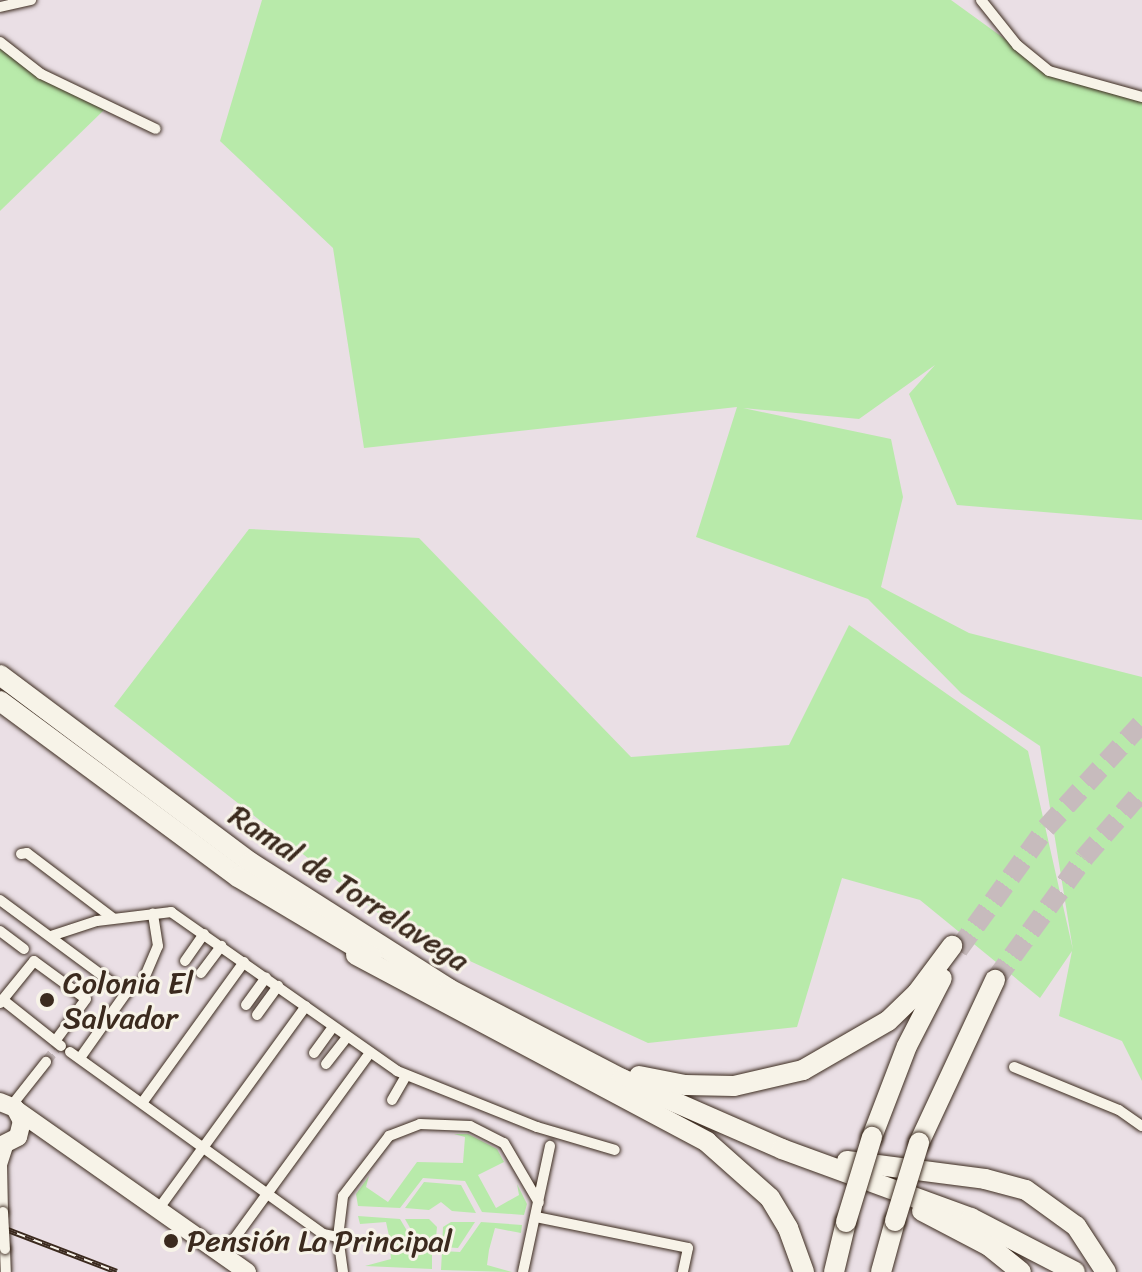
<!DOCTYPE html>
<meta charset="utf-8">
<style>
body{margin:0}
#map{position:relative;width:1142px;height:1272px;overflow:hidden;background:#eadfe5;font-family:Sriracha,sans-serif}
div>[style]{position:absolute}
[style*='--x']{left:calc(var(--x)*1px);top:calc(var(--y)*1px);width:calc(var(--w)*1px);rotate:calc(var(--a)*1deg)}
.green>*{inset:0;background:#b8eaaa}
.minor-tunnel>*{height:10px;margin-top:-5px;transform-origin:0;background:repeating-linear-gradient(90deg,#c7bbbd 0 10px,transparent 0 15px)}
.motorway-tunnel>*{height:20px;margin-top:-10px;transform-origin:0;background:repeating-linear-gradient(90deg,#c7bbbd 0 20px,transparent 0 30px)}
.roads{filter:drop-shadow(0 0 2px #3b2a1e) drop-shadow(0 0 2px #3b2a1e)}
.minor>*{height:10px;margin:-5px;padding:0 5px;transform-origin:5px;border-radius:5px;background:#f7f3e8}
.trunk>*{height:18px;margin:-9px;padding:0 9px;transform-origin:9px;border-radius:9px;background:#f7f3e8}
.motorway>*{height:20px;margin:-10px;padding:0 10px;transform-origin:10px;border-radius:10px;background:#f7f3e8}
.rail>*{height:6px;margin-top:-3px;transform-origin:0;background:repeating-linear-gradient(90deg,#f7f3e8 0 9px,#3b2a1e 0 18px);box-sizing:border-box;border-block:2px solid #3b2a1e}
.bridges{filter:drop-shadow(0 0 2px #3b2a1e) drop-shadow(0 0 2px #3b2a1e)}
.minor-bridge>*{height:10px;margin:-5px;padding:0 5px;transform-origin:5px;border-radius:5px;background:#f7f3e8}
.motorway-bridge>*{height:20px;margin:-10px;padding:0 10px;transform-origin:10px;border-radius:10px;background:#f7f3e8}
.dots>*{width:22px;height:22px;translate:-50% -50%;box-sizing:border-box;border:4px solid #f7f3e8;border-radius:50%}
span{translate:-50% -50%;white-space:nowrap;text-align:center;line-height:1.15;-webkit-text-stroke:6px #f7f3e8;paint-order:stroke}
.street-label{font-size:30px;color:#3b2a1e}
.poi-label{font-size:30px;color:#3b2a1e}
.left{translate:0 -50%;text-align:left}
</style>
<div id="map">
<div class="green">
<div style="clip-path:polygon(262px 0,951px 0,1049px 71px,1142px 92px,1142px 520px,957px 505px,909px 394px,935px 365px,859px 419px,743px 408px,891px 439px,903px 497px,881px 587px,969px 633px,1142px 677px,1142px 1081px,1122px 1041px,1059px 1016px,1072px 951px,1040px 998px,920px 900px,842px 878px,797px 1027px,648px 1043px,396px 927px,114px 706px,249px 529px,419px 538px,631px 757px,789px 745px,849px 625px,1028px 751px,1073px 950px,1040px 746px,961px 693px,868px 599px,696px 537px,737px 407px,364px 448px,333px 248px,220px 141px)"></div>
<div style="clip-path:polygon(0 45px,104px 110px,0 211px)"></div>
<div style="clip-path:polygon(454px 1134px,468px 1134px,497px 1149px,504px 1162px,478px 1175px,496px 1208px,519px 1195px,517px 1184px,527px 1204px,524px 1215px,482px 1212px,465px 1181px,423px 1178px,400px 1208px,358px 1206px,356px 1194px,369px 1176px,366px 1187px,388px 1202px,417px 1162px,463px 1163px,465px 1137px)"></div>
<div style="clip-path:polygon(424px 1182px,461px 1185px,476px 1213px,452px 1211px,441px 1202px,429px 1210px,405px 1208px)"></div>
<div style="clip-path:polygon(358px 1216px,400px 1219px,419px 1251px,432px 1252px,432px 1269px,365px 1266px,391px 1259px,389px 1236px,386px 1222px,360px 1224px)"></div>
<div style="clip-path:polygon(405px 1219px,429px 1219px,437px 1227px,435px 1248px,421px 1247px)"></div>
<div style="clip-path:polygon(451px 1222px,475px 1222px,458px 1248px,442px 1247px,443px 1227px)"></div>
<div style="clip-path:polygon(481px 1222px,522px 1225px,521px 1233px,495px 1228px,489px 1250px,487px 1265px,512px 1272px,441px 1270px,442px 1251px,460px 1252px)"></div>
</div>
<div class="minor-tunnel">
<div style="--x:46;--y:1062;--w:19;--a:-54"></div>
</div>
<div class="motorway-tunnel">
<div style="--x:958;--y:950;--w:150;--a:-54.2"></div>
<div style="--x:1046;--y:828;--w:142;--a:-47.6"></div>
<div style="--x:995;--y:980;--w:151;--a:-53.9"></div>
<div style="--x:1084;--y:858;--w:89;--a:-49.1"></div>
</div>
<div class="roads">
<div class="minor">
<div style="--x:981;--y:0;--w:58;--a:51.3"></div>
<div style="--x:1017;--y:45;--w:41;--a:39.1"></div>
<div style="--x:1049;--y:71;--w:97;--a:15.6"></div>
<div style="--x:0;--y:7;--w:32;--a:-13"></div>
<div style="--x:0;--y:42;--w:52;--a:38"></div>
<div style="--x:41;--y:74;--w:127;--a:25.6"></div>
<div style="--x:21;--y:854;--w:6;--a:-9"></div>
<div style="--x:27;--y:853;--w:108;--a:37.1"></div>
<div style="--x:0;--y:900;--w:157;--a:36.4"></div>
<div style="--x:126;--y:993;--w:80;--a:125.3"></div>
<div style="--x:0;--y:931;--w:30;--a:37"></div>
<div style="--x:51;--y:936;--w:48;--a:-18.1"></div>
<div style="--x:97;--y:921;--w:75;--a:-6.9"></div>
<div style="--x:171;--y:912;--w:276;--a:35.1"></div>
<div style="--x:397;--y:1071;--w:151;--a:21.8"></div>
<div style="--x:537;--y:1127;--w:81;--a:16.4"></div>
<div style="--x:185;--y:961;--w:33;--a:-55"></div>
<div style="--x:201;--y:973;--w:34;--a:-53"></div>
<div style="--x:143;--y:981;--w:38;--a:-67"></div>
<div style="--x:158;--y:946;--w:33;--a:-99"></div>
<div style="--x:3;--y:1000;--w:74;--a:38.4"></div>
<div style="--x:0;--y:1003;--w:54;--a:-51"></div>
<div style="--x:34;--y:961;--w:64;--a:36.2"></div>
<div style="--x:86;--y:999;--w:51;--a:126.2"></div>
<div style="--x:246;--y:1005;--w:34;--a:-54"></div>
<div style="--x:257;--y:1015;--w:36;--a:-54"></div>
<div style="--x:70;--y:1052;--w:312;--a:35.7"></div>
<div style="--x:323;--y:1234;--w:15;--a:11"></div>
<div style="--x:314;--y:1053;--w:32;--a:-54"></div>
<div style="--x:326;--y:1064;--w:34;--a:-52"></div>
<div style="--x:1014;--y:1067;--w:113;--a:22.3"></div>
<div style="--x:1119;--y:1110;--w:28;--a:35"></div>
<div style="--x:392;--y:1100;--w:28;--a:-60"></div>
<div style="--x:142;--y:1103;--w:174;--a:-54.1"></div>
<div style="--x:12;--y:1105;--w:55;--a:-51.7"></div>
<div style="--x:157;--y:1211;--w:253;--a:-54"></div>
<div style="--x:3;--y:1212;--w:47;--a:-91.2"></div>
<div style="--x:2;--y:1165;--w:22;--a:-72"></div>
<div style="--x:536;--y:1217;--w:155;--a:11.5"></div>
<div style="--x:688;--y:1248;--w:25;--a:102"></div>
<div style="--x:5;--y:1249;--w:23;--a:88"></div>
<div style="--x:221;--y:1257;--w:253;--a:-53.9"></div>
<div style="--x:343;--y:1272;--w:35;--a:-98"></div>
<div style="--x:338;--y:1237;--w:41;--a:-83"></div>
<div style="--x:343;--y:1196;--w:76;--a:-52.5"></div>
<div style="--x:389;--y:1136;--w:33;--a:-21"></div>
<div style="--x:420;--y:1124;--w:50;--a:2.3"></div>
<div style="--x:470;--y:1126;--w:38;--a:27"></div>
<div style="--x:504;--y:1143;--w:69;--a:59.7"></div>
<div style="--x:523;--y:1272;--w:129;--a:-77.9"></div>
</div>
<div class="trunk">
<div style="--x:0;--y:1102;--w:16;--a:22"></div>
<div style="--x:15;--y:1108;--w:15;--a:62"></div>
<div style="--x:22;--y:1121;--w:16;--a:104"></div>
<div style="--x:18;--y:1137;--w:20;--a:153"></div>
<div style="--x:18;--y:1111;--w:280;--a:35.1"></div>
</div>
<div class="motorway">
<div style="--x:0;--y:675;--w:312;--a:36.8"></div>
<div style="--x:250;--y:862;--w:236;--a:32.5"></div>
<div style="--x:449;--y:989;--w:195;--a:27.5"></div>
<div style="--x:622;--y:1079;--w:175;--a:23.6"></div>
<div style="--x:782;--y:1149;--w:201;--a:20.1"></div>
<div style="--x:971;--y:1218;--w:117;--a:27.4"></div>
<div style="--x:0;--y:701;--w:296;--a:36.5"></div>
<div style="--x:238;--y:877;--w:156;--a:30.8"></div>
<div style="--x:356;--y:955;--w:398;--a:28"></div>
<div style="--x:707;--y:1142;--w:84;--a:41.6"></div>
<div style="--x:770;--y:1198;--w:35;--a:59"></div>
<div style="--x:788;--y:1228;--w:47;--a:70"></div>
<div style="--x:639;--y:1076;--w:47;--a:11.1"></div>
<div style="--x:685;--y:1085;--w:49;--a:1.2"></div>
<div style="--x:734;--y:1086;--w:71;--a:-13.1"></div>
<div style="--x:803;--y:1070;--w:98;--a:-30"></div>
<div style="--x:888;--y:1021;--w:40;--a:-44"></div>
<div style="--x:917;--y:993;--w:59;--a:-53.3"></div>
<div style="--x:872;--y:1137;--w:97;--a:-69"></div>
<div style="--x:907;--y:1046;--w:76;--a:-62.8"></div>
<div style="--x:919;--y:1143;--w:180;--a:-65"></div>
<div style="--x:847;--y:1161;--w:139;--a:7.4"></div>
<div style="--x:985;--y:1179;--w:42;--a:15"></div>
<div style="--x:1026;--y:1190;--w:62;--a:35.8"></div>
<div style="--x:1076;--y:1226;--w:55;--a:56.9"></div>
<div style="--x:922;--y:1211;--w:76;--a:27.6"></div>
<div style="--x:989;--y:1246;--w:41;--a:39.1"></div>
<div style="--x:834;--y:1272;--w:51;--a:-76.5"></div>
<div style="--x:881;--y:1272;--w:53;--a:-74.6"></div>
</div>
</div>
<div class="rail">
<div style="--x:0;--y:1227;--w:125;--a:21"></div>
</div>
<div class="bridges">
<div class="minor-bridge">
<div style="--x:3;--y:1212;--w:37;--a:87"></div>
</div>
<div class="motorway-bridge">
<div style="--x:895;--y:1221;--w:82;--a:-72.9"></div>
<div style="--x:846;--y:1222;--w:89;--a:-73"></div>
</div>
</div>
<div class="dots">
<div style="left:47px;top:1000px;background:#3b2a1e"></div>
<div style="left:171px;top:1241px;background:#3b2a1e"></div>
</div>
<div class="street-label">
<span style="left:349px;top:888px;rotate:33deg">Ramal de Torrelavega</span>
</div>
<div class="poi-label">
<span class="left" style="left:63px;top:1000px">Colonia El<br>Salvador</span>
<span class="left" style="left:187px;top:1241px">Pensión La Principal</span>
</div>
</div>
